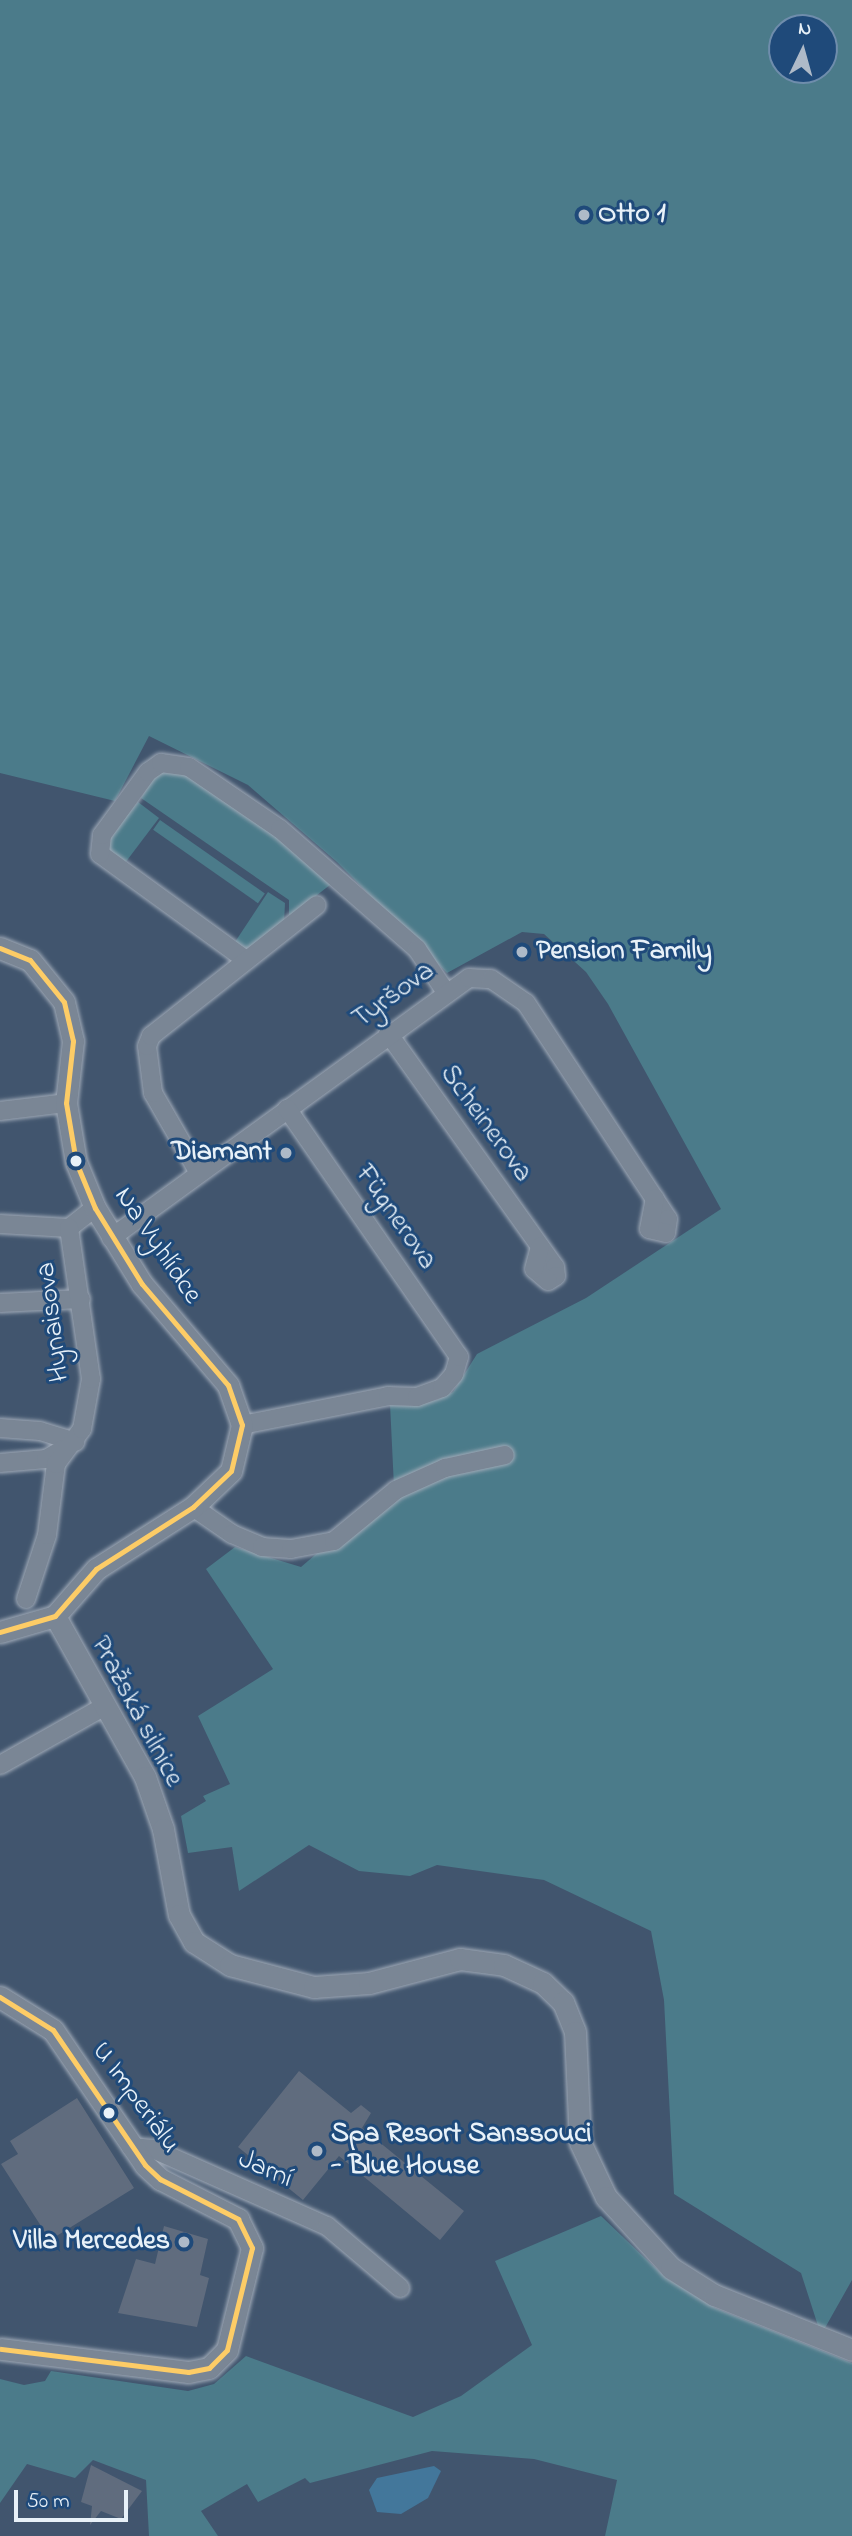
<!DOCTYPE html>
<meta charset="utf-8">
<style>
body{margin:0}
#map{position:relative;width:852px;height:2536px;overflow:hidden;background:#41556e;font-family:"Indie Flower",sans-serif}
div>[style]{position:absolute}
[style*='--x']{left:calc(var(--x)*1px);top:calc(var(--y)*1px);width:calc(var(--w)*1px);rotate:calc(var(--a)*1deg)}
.green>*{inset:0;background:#4b7b8a;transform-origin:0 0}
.water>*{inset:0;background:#43779b}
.building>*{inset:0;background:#606c7e}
.roads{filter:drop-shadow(0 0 2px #a0aab7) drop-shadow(0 0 2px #a0aab7)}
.minor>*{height:18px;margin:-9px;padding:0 9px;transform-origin:9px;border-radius:9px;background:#7a8695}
.tertiary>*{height:21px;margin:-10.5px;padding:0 10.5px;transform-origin:10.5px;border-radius:10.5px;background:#7a8695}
.bus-1>*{height:5px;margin:-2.5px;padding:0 2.5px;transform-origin:2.5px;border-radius:2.5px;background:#fdcc66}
.dots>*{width:19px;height:19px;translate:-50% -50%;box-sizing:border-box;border:4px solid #1f4a7a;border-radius:50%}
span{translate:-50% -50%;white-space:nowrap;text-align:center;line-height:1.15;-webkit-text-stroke:6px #1f4a7a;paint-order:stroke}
.poi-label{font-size:28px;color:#e8f1f8;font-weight:700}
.left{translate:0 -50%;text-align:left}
.right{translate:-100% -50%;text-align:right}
.street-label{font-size:28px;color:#e8f1f8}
.north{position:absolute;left:768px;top:14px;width:70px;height:70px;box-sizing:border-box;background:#1f4a7a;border:2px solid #6f8dac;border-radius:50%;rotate:5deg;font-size:19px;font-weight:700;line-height:28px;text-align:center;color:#e8f1f8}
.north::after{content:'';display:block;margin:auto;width:24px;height:32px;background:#aebac8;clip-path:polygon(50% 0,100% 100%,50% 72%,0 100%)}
.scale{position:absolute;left:14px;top:2490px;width:114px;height:32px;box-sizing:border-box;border:4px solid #e8f1f8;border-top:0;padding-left:9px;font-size:21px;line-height:24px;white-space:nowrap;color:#e8f1f8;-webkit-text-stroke:5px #1f4a7a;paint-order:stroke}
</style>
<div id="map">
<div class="green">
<div style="clip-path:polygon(evenodd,0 0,852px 0,852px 2280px,821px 2335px,801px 2273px,674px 2194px,664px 2000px,651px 1931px,544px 1880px,437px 1865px,410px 1876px,359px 1871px,309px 1845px,239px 1891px,232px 1847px,188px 1853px,181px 1816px,206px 1801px,203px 1796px,230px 1784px,198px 1716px,273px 1669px,206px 1569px,235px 1547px,301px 1567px,394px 1487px,390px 1404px,437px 1400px,453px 1392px,477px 1354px,586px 1298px,721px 1209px,608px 1004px,586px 972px,544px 934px,522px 932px,447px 973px,337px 862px,248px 785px,149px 736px,115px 801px,0 773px,0 0,782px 28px,824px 28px,824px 70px,782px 70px,782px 28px)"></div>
<div style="clip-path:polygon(179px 768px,275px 831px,335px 881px,289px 917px,289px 900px,141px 798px,156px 772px)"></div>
<div style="clip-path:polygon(138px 802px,159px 818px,122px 867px,109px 857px,105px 842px)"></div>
<div style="left:160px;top:820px;width:128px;height:12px;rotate:35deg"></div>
<div style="clip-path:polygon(268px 892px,285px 903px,284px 923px,248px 952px,233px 945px)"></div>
<div style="clip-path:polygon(601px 2216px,666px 2278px,715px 2308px,852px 2363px,852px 2536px,605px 2536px,617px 2480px,534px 2459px,432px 2451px,310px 2483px,305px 2478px,258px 2502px,247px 2484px,201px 2511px,218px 2536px,149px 2536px,146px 2480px,93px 2460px,75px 2478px,27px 2464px,0 2503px,0 2379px,24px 2385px,45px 2381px,51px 2371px,188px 2391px,214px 2384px,246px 2356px,413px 2417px,461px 2396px,532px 2345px,495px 2261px)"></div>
</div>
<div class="water">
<div style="clip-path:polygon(434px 2466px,441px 2471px,428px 2498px,401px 2514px,377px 2512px,369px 2490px,377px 2478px)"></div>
</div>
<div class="building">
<div style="clip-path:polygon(299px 2071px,351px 2113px,361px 2105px,371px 2113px,362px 2128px,464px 2211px,440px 2240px,339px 2156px,303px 2200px,238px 2147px)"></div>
<div style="clip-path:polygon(77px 2098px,134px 2188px,50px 2240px,1px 2164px,18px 2154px,10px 2141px)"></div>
<div style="clip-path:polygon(164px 2226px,208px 2239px,200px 2275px,209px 2278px,197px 2327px,118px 2313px,136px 2259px,155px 2264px)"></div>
<div style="clip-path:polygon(91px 2465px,142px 2491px,121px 2519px,101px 2511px,90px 2525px,92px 2506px,81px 2502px)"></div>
</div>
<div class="roads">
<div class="minor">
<div style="--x:246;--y:960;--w:180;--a:-144"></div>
<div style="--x:100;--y:854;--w:19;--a:-84"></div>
<div style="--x:102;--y:835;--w:78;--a:-53.9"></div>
<div style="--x:148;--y:772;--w:16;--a:-35"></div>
<div style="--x:161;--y:763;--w:28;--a:8"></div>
<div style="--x:189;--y:767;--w:110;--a:34.3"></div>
<div style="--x:280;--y:829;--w:182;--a:41.2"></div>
<div style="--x:417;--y:949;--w:50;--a:56.3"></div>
<div style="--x:388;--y:1033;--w:287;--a:54.5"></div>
<div style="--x:555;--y:1267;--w:9;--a:84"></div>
<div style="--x:556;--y:1276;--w:9;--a:148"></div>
<div style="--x:548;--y:1281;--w:18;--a:-139"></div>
<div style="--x:534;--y:1269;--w:23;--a:-75"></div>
<div style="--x:0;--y:1111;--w:66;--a:-6.9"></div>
<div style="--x:199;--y:1173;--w:92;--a:-119.9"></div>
<div style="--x:153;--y:1093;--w:47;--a:-97.3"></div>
<div style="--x:147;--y:1046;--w:11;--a:-68"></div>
<div style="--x:151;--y:1036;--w:211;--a:-38.3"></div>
<div style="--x:0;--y:1224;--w:69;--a:3.3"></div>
<div style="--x:69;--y:1228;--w:33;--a:-38"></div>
<div style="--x:111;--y:1238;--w:442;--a:-36"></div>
<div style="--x:469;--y:978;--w:22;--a:3"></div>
<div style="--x:491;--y:979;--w:42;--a:34.4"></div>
<div style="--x:526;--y:1003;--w:258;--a:56.7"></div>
<div style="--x:668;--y:1219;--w:14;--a:98"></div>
<div style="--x:666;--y:1233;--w:17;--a:-167"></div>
<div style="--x:649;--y:1229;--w:31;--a:-79"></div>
<div style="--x:0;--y:1303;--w:81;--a:-2.8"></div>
<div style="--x:242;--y:1425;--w:149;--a:-11.2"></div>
<div style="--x:388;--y:1396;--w:29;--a:2"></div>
<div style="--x:417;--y:1397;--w:27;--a:-20"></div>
<div style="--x:442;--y:1388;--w:18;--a:-49"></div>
<div style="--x:454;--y:1374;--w:18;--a:-74"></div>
<div style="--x:459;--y:1357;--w:302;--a:-124.7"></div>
<div style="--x:0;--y:1428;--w:40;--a:4.3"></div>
<div style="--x:40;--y:1431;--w:37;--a:17"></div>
<div style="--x:0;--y:1463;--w:46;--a:-5"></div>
<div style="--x:46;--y:1459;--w:20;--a:-30"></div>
<div style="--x:193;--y:1507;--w:47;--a:34.7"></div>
<div style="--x:232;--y:1534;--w:33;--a:23"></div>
<div style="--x:262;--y:1547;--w:29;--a:4"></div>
<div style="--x:291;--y:1549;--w:44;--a:-10.5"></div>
<div style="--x:334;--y:1541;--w:80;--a:-39.4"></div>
<div style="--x:396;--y:1490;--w:54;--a:-24.2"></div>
<div style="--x:445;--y:1468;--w:61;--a:-12.2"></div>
<div style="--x:26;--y:1599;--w:67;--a:-71.8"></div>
<div style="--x:47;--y:1535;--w:72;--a:-82.8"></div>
<div style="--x:56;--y:1464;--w:44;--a:-53.4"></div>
<div style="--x:82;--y:1429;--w:51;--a:-79.8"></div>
<div style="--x:91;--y:1379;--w:153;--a:-98.3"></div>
<div style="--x:0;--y:1765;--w:120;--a:-29.3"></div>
<div style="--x:131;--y:2147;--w:22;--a:5"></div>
<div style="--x:153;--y:2149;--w:190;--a:23.9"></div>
<div style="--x:327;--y:2226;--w:96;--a:40.3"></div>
</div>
<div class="tertiary">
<div style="--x:0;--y:948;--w:32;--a:22"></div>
<div style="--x:30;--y:960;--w:54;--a:51"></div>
<div style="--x:64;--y:1002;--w:40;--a:77"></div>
<div style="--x:73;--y:1041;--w:62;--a:96.4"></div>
<div style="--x:66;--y:1103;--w:60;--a:80.4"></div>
<div style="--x:76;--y:1162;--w:50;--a:67.6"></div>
<div style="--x:95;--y:1208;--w:89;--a:58.3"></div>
<div style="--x:142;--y:1284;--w:133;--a:49.6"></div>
<div style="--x:228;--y:1385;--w:42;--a:70.7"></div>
<div style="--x:242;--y:1425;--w:47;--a:103.4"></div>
<div style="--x:231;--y:1471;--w:52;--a:136.5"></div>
<div style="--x:193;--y:1507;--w:115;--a:147.4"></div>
<div style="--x:96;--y:1569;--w:62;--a:131.1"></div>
<div style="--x:55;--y:1616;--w:57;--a:163.8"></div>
<div style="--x:55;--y:1616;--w:184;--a:60.8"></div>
<div style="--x:145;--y:1777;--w:55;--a:70.9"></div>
<div style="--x:163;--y:1829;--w:87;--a:79.5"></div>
<div style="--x:179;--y:1915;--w:31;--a:61"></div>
<div style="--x:194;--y:1942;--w:43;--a:32.6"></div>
<div style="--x:230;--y:1965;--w:87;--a:14.7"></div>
<div style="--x:314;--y:1987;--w:55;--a:-4.2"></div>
<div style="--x:369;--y:1983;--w:94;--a:-14.8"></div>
<div style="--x:460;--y:1959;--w:44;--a:7.8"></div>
<div style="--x:504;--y:1965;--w:43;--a:24.8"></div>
<div style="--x:543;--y:1983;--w:28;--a:44"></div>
<div style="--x:563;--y:2002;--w:32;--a:68"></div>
<div style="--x:575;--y:2032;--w:110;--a:87.4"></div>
<div style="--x:580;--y:2142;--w:61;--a:64.7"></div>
<div style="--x:606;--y:2197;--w:96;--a:47.5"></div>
<div style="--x:671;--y:2268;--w:51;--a:32.1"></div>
<div style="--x:714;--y:2295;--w:149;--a:21.7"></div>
<div style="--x:0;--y:1997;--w:62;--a:31.9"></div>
<div style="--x:53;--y:2030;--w:163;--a:55.7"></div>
<div style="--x:145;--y:2165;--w:21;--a:43"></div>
<div style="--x:160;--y:2179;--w:88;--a:27.1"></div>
<div style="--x:238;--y:2219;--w:32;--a:64"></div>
<div style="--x:252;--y:2248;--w:105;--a:103.8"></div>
<div style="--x:227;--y:2350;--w:25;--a:135"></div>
<div style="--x:209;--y:2368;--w:21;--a:169"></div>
<div style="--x:188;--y:2372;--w:189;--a:-173"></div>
</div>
</div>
<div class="bus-1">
<div style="--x:0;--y:948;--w:32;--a:22"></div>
<div style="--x:30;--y:960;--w:54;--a:51"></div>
<div style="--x:64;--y:1002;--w:40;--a:77"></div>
<div style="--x:73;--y:1041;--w:62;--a:96.4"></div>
<div style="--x:66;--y:1103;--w:60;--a:80.4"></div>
<div style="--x:76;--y:1162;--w:50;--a:67.6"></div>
<div style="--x:95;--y:1208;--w:89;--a:58.3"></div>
<div style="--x:142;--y:1284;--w:133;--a:49.6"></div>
<div style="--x:228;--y:1385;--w:42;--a:70.7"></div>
<div style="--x:242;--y:1425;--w:47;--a:103.4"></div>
<div style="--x:231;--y:1471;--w:52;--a:136.5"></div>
<div style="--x:193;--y:1507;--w:115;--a:147.4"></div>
<div style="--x:96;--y:1569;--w:62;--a:131.1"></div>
<div style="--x:55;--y:1616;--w:57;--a:163.8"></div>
<div style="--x:0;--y:1997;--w:62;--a:31.9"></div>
<div style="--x:53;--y:2030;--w:163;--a:55.7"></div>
<div style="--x:145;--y:2165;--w:21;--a:43"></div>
<div style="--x:160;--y:2179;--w:88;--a:27.1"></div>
<div style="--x:238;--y:2219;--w:32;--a:64"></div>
<div style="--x:252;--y:2248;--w:105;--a:103.8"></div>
<div style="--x:227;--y:2350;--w:25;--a:135"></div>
<div style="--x:209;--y:2368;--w:21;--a:169"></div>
<div style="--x:188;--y:2372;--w:189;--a:-173"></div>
</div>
<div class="dots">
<div style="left:584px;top:215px;background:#aebac8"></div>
<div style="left:522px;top:952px;background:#aebac8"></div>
<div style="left:286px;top:1153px;background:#aebac8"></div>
<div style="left:76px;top:1161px;background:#e8f1f8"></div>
<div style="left:109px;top:2113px;background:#e8f1f8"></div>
<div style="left:317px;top:2151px;background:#aebac8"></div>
<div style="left:184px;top:2242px;background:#aebac8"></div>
</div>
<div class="poi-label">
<span class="left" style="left:598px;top:215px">Otto 1</span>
<span class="left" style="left:536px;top:952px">Pension Family</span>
<span class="right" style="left:272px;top:1153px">Diamant</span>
<span class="left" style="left:331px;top:2151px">Spa Resort Sanssouci<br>- Blue House</span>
<span class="right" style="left:170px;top:2242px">Villa Mercedes</span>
</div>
<div class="street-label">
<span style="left:394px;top:996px;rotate:-36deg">Tyršova</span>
<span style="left:485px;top:1124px;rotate:54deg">Scheinerova</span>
<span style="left:395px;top:1218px;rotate:55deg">Fügnerova</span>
<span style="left:157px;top:1246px;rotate:56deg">Na Vyhlídce</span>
<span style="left:54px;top:1322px;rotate:-97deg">Hynaisova</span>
<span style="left:136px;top:1712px;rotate:62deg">Pražská silnice</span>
<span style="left:135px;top:2098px;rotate:54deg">U Imperiálu</span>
<span style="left:265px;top:2170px;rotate:24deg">Jarní</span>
</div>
<div class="north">N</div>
<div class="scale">50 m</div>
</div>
